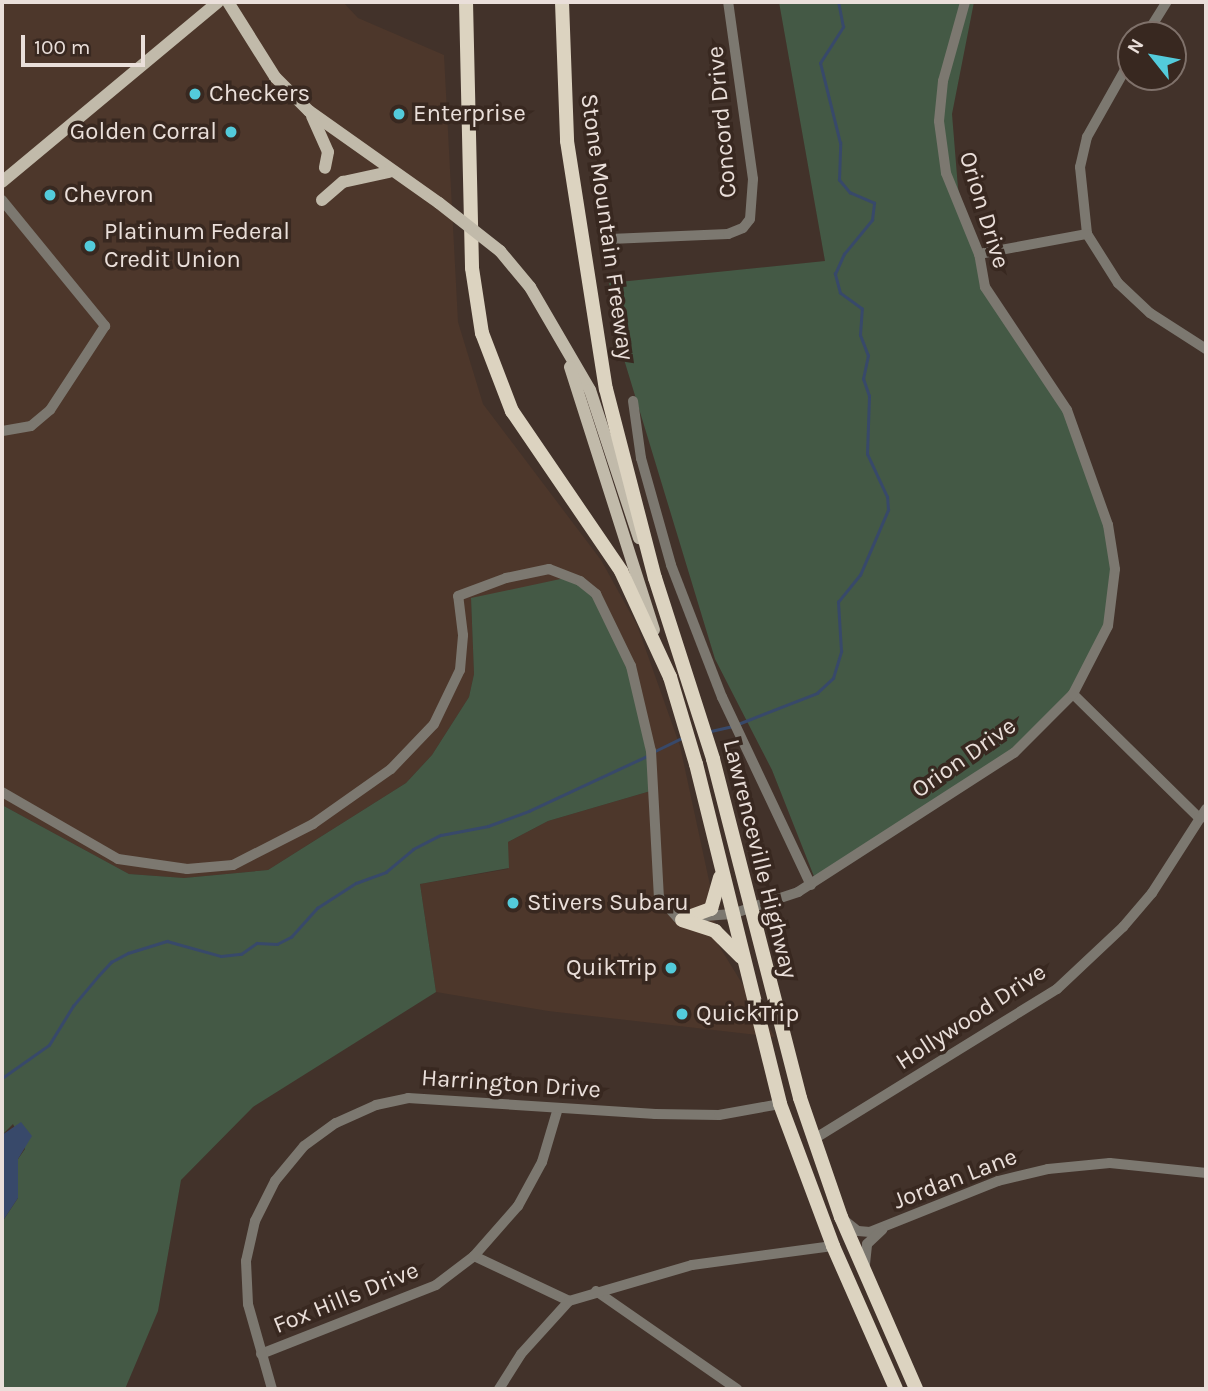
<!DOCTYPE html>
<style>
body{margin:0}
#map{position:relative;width:1208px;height:1391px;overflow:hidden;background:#42322a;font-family:Karla,sans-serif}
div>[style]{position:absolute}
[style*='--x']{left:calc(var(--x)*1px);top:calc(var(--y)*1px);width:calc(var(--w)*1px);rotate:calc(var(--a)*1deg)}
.built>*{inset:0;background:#4d372b}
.green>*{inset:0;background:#445945}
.water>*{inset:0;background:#38496a}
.stream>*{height:2.5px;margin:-1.25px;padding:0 1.25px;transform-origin:1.25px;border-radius:1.25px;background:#38496a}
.minor>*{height:10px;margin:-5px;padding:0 5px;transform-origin:5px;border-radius:5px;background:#7c7870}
.major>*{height:12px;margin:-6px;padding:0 6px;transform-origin:6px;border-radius:6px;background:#c1baaa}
.highway>*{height:14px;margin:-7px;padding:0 7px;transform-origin:7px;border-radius:7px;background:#dcd3c0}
.major-bridge>*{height:12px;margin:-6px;padding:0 6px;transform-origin:6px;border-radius:6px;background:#c1baaa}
.dots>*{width:19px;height:19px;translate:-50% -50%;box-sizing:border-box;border:4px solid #382820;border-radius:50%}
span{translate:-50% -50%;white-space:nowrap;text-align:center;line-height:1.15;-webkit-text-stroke:7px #382820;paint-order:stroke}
.poi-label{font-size:24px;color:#eadfda}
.left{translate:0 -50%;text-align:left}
.right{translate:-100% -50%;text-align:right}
.street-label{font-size:24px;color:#eadfda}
.frame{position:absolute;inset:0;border:4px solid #eadfda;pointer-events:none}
.north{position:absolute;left:1117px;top:21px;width:70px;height:70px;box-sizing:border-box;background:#382820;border:2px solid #7f716a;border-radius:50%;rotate:301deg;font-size:19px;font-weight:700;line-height:28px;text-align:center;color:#eadfda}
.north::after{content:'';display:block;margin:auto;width:24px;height:32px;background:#53cbdb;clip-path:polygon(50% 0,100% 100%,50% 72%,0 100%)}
.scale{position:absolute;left:21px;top:35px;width:124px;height:32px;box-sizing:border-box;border:4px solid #eadfda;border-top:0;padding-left:9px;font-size:21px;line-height:24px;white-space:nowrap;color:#eadfda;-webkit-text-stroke:5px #382820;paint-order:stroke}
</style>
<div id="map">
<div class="built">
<div style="clip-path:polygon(2px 2px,343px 2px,358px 18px,444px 55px,458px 322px,483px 404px,601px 560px,637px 625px,680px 746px,713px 899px,716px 941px,775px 1037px,548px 1011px,436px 992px,420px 884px,508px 869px,508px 842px,548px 821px,654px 790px,471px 598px,474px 674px,469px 697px,432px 755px,406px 783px,268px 870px,184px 878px,129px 874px,2px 805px)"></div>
</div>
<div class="green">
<div style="clip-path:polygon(779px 2px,974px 2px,952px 114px,958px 188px,984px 293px,1062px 398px,1110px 521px,1115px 575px,1111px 625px,1069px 694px,1002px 763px,815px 879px,772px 770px,715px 659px,616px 333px,609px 283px,825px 261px)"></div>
<div style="clip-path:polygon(565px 578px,591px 592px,617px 638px,633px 685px,654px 790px,548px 821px,508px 842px,509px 868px,420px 884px,436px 992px,253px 1107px,181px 1180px,158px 1311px,125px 1389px,2px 1389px,2px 1222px,18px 1198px,18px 1159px,25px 1149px,13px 1124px,2px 1135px,2px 805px,129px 874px,184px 878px,268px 870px,406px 783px,432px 755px,469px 697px,474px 674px,471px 598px)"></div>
</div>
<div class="water">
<div style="clip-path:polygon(21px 1122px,32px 1136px,18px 1159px,18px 1198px,2px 1222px,2px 1135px)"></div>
</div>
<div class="stream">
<div style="--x:738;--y:724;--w:85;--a:-21.4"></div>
<div style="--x:817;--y:693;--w:22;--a:-43"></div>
<div style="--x:833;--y:678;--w:28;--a:-73"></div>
<div style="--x:841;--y:651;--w:49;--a:-93.5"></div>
<div style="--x:838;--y:602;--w:35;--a:-51"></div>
<div style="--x:860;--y:575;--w:71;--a:-66.7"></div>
<div style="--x:888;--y:510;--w:13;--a:-94"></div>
<div style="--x:887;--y:497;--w:47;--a:-114.9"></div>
<div style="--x:867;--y:454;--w:58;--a:-88"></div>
<div style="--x:869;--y:396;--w:18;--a:-109"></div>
<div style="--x:863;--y:379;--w:24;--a:-78"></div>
<div style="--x:868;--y:356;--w:22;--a:-111"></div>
<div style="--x:860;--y:335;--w:26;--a:-86"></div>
<div style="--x:862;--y:309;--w:27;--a:-144"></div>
<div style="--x:840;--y:293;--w:20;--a:-105"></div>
<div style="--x:835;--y:274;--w:22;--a:-66"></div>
<div style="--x:844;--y:254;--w:44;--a:-50.5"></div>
<div style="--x:872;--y:220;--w:17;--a:-83"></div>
<div style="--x:874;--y:203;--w:26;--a:-157"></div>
<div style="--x:850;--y:193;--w:17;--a:-130"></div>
<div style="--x:839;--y:180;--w:37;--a:-88"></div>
<div style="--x:840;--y:143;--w:82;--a:-104"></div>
<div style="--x:820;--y:63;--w:43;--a:-57.4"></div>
<div style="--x:843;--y:27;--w:25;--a:-101"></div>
<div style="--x:711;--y:731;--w:22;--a:-13"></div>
<div style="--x:653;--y:752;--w:34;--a:-26"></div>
<div style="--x:2;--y:1078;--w:57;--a:-35.1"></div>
<div style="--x:49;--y:1045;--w:46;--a:-58.4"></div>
<div style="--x:73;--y:1006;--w:40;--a:-50"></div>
<div style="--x:99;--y:975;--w:18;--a:-47"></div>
<div style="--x:111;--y:962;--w:19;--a:-28"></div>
<div style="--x:128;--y:953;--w:41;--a:-17.1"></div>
<div style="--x:167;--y:941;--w:56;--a:15.5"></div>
<div style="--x:221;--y:956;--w:20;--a:-6"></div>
<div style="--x:241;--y:954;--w:19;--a:-35"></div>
<div style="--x:257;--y:943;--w:20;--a:3"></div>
<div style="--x:277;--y:944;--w:16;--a:-27"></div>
<div style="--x:291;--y:937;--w:39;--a:-48"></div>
<div style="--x:317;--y:908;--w:46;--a:-32.7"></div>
<div style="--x:356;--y:883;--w:32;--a:-20"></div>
<div style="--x:386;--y:872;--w:35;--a:-40"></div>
<div style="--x:413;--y:849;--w:31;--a:-27"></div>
<div style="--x:441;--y:835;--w:48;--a:-10.8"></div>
<div style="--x:488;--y:826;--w:44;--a:-20.1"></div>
<div style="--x:529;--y:811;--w:130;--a:-25"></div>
</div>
<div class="minor">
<div style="--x:1146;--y:35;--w:39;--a:-58"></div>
<div style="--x:1131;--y:59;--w:90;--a:119.4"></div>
<div style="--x:1087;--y:137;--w:31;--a:103"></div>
<div style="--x:1080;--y:167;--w:67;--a:84"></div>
<div style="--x:1087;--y:234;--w:58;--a:57.7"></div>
<div style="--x:1118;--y:283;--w:44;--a:43.2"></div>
<div style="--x:1150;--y:313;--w:67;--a:32.7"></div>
<div style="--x:2;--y:200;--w:163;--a:50.7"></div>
<div style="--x:105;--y:326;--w:100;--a:123.2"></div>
<div style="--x:50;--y:410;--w:25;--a:140"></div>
<div style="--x:31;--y:426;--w:29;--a:170"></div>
<div style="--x:610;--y:239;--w:118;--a:-2.4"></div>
<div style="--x:728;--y:234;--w:16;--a:-22"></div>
<div style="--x:743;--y:228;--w:11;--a:-52"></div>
<div style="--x:750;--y:219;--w:40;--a:-85.7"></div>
<div style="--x:753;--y:179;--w:179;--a:-98"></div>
<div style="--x:979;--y:254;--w:110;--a:-10.5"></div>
<div style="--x:633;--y:401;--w:58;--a:82"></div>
<div style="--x:641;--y:458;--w:111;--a:74.3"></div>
<div style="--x:671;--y:565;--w:142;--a:68.9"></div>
<div style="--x:722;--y:697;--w:208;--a:64.7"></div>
<div style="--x:1073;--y:694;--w:178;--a:44.5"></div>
<div style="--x:2;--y:792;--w:134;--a:30"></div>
<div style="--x:118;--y:859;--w:70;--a:8.2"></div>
<div style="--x:187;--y:869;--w:46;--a:-5"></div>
<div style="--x:233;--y:865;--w:90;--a:-27.1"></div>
<div style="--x:313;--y:824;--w:95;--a:-35.2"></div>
<div style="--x:391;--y:769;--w:62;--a:-46.3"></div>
<div style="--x:434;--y:724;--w:60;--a:-64.3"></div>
<div style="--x:460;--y:670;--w:35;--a:-85"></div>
<div style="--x:463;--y:635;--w:39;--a:-97"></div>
<div style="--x:458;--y:596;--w:51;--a:-20.6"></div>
<div style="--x:506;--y:578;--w:44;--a:-11.8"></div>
<div style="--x:549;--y:569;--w:33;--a:21"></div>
<div style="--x:580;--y:581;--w:21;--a:39"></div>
<div style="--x:596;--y:594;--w:80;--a:64.1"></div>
<div style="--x:631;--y:666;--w:87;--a:76.8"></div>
<div style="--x:651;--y:751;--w:146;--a:86.9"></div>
<div style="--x:659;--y:897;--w:28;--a:48"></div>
<div style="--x:678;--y:918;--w:54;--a:-4.2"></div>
<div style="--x:732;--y:914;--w:70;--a:-18.4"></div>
<div style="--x:798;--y:892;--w:257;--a:-32.8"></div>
<div style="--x:1014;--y:753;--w:83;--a:-45"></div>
<div style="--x:1073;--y:694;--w:76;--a:-62.8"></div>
<div style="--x:1108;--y:626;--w:57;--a:-83"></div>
<div style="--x:1115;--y:569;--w:45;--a:-99"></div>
<div style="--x:1108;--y:525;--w:122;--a:-109.6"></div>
<div style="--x:1067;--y:410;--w:148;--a:-123.7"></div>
<div style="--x:985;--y:287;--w:34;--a:-100"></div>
<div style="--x:979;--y:254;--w:87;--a:-112.2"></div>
<div style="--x:946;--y:173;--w:52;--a:-97.7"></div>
<div style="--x:939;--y:121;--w:40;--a:-84.3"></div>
<div style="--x:943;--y:81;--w:82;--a:-74.4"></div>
<div style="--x:814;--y:1139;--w:286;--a:-31.7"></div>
<div style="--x:1057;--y:989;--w:91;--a:-43.2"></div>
<div style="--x:1123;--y:927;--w:45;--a:-49.5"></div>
<div style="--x:1152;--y:893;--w:100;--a:-57.3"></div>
<div style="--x:845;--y:1221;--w:16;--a:38"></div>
<div style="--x:858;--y:1231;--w:12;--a:5"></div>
<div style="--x:870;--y:1232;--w:138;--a:-21.7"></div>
<div style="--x:998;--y:1181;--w:51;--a:-13.5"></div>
<div style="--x:1048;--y:1169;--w:62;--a:-5.5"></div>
<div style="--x:1110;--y:1163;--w:97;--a:5.9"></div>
<div style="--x:474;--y:1256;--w:105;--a:25.3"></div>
<div style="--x:865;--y:1264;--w:20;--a:-84"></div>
<div style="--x:867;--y:1244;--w:21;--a:-43"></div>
<div style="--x:596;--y:1291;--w:172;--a:34.8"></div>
<div style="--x:261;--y:1354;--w:188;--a:-21.5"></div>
<div style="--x:436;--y:1285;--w:48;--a:-37.3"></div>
<div style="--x:474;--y:1256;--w:67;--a:-48.7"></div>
<div style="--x:518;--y:1206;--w:50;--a:-61.4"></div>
<div style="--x:542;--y:1162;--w:56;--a:-73.5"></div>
<div style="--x:272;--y:1389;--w:88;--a:-105.8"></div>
<div style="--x:248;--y:1304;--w:43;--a:-92.7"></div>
<div style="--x:246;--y:1261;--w:41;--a:-77.3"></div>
<div style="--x:255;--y:1221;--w:45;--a:-63.4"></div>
<div style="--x:275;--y:1181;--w:45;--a:-50.4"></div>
<div style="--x:304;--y:1146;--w:39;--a:-36"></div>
<div style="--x:336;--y:1123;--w:44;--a:-24.2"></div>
<div style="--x:376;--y:1105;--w:33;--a:-12"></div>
<div style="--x:408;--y:1098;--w:248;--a:3.7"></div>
<div style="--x:655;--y:1114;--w:64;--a:0.9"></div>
<div style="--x:719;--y:1115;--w:62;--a:-10.2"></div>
<div style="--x:499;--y:1389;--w:41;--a:-57.8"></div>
<div style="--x:521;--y:1354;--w:72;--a:-47.8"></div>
<div style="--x:569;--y:1301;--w:128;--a:-16.3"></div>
<div style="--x:692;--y:1265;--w:142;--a:-7.7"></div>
</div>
<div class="major">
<div style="--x:228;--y:2;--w:89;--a:57.9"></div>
<div style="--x:275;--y:77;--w:48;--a:45"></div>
<div style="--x:309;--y:111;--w:159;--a:35.3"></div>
<div style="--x:312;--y:116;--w:39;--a:66"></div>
<div style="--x:328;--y:152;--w:16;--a:101"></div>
<div style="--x:2;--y:182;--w:281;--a:-39.8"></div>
<div style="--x:322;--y:200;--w:28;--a:-41"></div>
<div style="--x:343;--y:182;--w:47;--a:-12.3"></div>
<div style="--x:500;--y:251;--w:47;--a:50.2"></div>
<div style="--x:530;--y:287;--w:119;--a:59.8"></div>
<div style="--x:590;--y:390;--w:156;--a:71.7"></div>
<div style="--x:570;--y:367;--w:276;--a:72.3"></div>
</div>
<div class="highway">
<div style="--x:466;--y:2;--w:266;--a:88.7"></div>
<div style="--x:472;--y:268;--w:66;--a:81.3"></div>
<div style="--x:482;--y:333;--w:84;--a:69"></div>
<div style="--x:512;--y:411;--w:194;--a:55.7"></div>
<div style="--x:621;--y:571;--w:117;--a:65.2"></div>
<div style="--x:670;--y:677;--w:91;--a:73.4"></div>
<div style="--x:696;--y:764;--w:350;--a:76.1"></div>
<div style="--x:780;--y:1104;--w:152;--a:69.5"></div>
<div style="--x:833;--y:1246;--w:156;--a:66.2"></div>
<div style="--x:562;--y:2;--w:139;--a:87.9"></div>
<div style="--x:567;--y:141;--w:251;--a:81.1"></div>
<div style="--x:606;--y:389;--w:195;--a:75.5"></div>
<div style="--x:655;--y:578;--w:190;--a:72.2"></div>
<div style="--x:713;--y:759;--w:350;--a:75.6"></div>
<div style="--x:800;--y:1098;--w:126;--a:71"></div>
<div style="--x:841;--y:1217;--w:188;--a:66.4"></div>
<div style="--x:683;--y:919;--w:30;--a:-20"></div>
<div style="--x:711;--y:909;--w:33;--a:-74"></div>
<div style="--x:682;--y:920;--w:35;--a:18"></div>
<div style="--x:715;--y:931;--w:37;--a:45"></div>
</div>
<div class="major-bridge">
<div style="--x:439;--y:203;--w:78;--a:38.2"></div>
</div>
<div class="dots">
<div style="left:195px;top:94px;background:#53cbdb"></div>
<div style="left:399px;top:114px;background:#53cbdb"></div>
<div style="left:231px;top:132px;background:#53cbdb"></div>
<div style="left:50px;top:195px;background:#53cbdb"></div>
<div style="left:90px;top:246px;background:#53cbdb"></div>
<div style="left:513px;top:903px;background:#53cbdb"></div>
<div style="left:671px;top:968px;background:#53cbdb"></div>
<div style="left:682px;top:1014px;background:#53cbdb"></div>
</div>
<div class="poi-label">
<span class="left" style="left:209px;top:94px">Checkers</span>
<span class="left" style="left:413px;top:114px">Enterprise</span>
<span class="right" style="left:217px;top:132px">Golden Corral</span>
<span class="left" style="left:64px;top:195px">Chevron</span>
<span class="left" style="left:104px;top:246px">Platinum Federal<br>Credit Union</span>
<span class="left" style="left:527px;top:903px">Stivers Subaru</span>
<span class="right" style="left:657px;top:968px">QuikTrip</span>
<span class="left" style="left:696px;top:1014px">QuickTrip</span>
</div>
<div class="street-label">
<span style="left:722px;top:122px;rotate:-95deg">Concord Drive</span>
<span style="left:984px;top:210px;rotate:73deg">Orion Drive</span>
<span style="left:607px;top:227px;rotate:82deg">Stone Mountain Freeway</span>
<span style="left:964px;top:758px;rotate:-35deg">Orion Drive</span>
<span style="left:760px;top:859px;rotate:76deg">Lawrenceville Highway</span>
<span style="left:971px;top:1017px;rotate:-33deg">Hollywood Drive</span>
<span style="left:511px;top:1084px;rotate:4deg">Harrington Drive</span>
<span style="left:955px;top:1179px;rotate:-21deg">Jordan Lane</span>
<span style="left:346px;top:1298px;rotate:-22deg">Fox Hills Drive</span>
</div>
<div class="frame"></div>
<div class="north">N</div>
<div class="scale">100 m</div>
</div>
